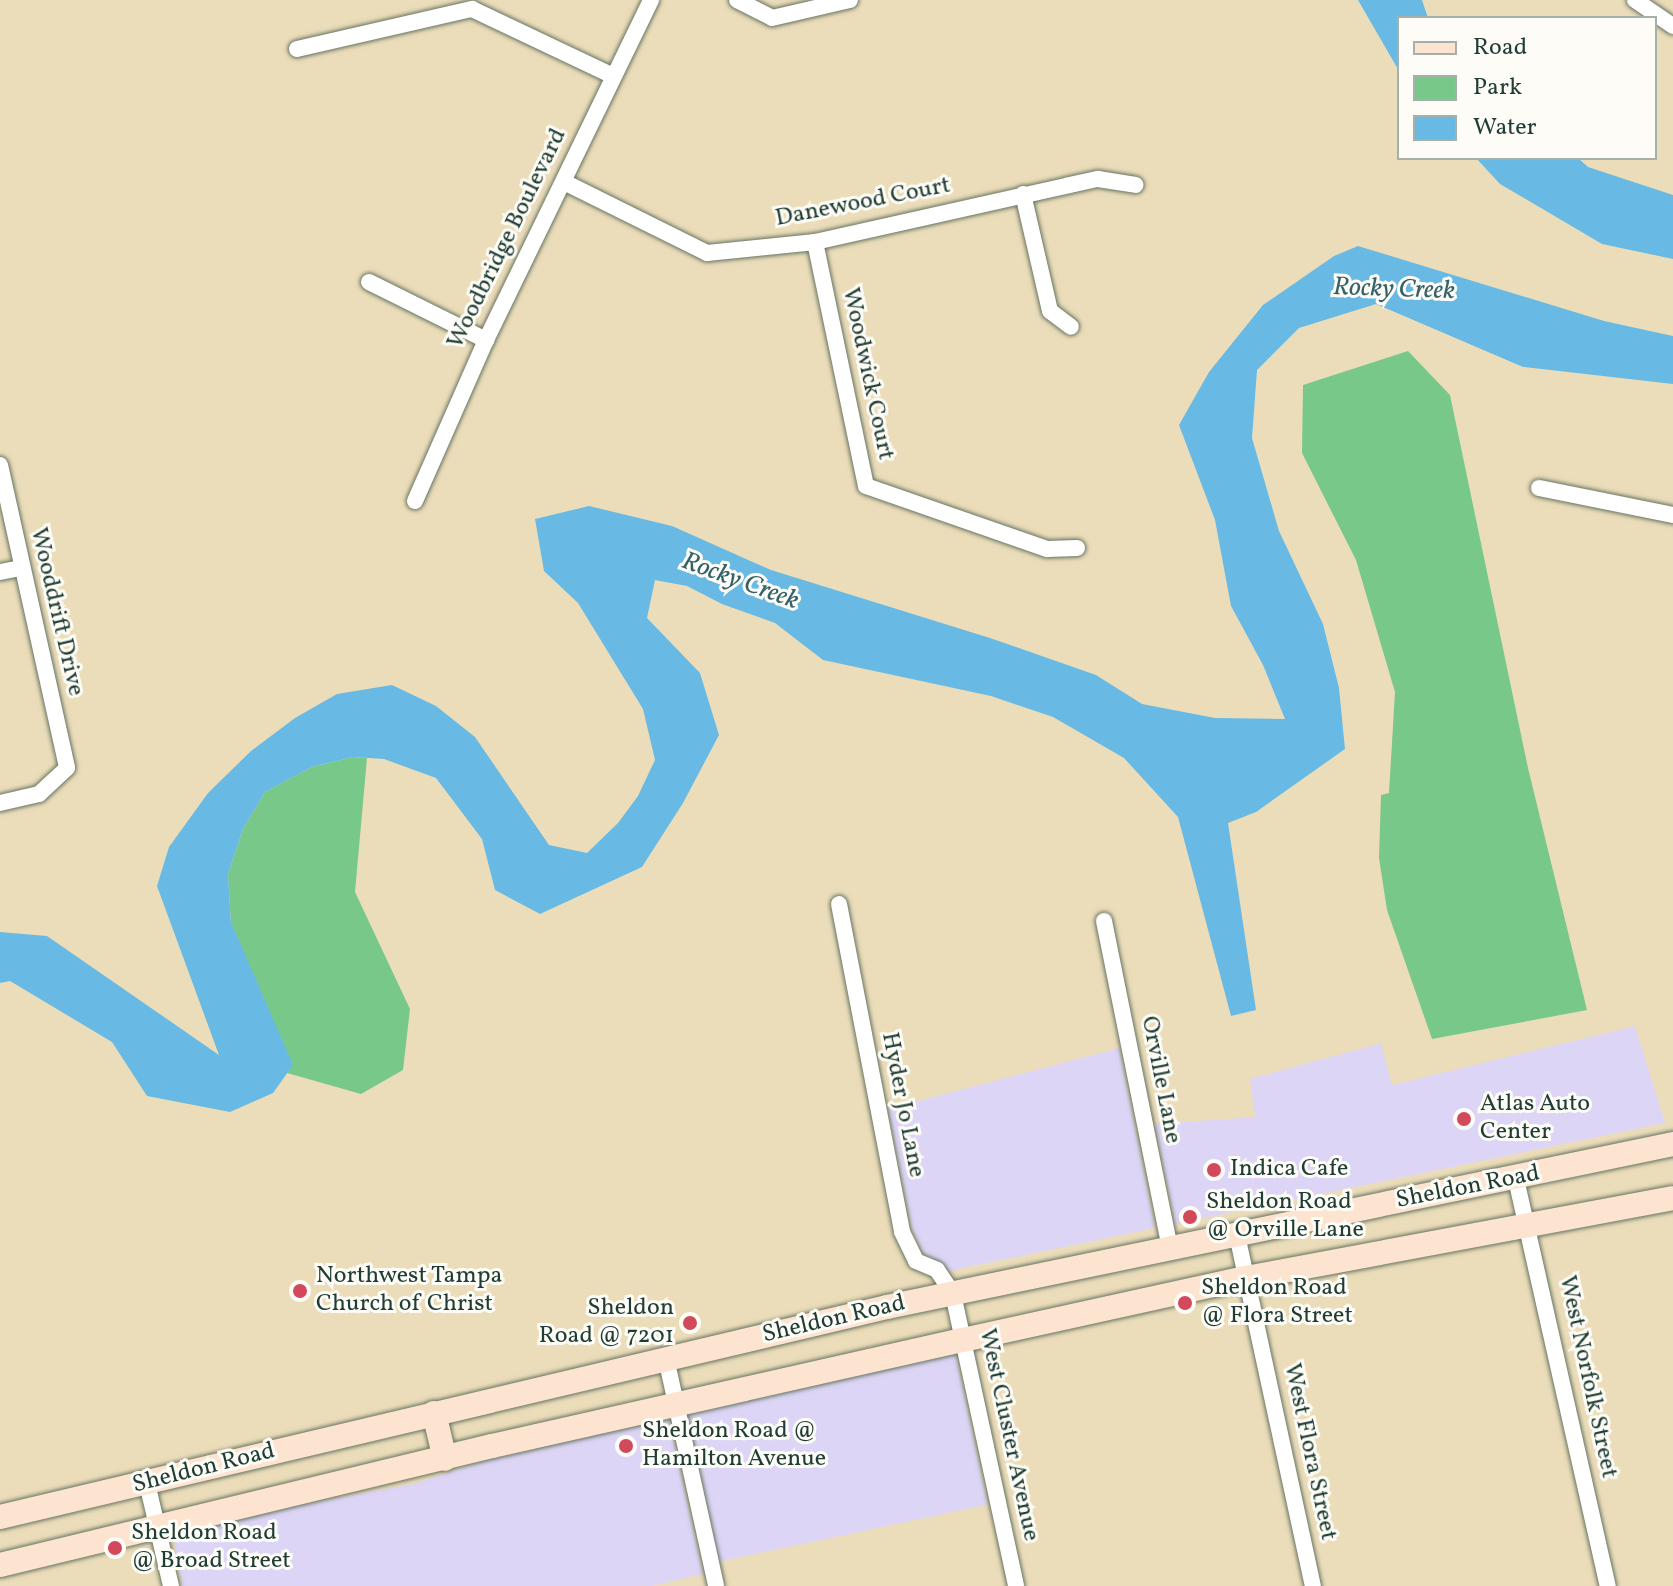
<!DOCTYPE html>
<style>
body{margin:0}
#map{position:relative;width:1673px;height:1586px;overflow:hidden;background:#ecddba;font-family:Vollkorn,serif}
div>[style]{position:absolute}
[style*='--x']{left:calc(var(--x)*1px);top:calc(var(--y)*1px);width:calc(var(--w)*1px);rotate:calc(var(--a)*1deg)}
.built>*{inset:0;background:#ddd5f6;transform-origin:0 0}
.green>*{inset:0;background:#78c889}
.water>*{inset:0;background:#68bae4}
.roads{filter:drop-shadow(0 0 2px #677563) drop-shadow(0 0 2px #677563)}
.minor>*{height:16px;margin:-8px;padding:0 8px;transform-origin:8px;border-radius:8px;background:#fff}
.secondary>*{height:24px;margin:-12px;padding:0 12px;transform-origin:12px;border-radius:12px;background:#fde4d0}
.dots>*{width:22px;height:22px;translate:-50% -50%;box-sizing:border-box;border:4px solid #fdfcf7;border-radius:50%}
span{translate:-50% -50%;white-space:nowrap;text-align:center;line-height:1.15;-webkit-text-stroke:6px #fdfcf7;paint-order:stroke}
.street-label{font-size:24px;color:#1f3d34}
.poi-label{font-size:24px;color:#1f3d34}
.left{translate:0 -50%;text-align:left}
.right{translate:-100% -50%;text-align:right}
.water-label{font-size:26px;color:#356269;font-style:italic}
.legend{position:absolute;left:1397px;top:16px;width:260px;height:144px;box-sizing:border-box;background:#fdfcf7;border:2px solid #a4b0a9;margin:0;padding:10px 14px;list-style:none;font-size:24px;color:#1f3d34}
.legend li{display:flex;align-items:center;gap:16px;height:40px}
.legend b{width:40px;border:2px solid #a4b0a9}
</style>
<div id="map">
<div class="built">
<div style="clip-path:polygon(1635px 1026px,1665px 1123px,1175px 1224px,1155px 1124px,1255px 1117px,1250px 1079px,1381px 1043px,1392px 1085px)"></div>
<div style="clip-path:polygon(1119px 1048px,1155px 1228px,949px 1271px,941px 1262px,924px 1254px,912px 1229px,888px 1109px)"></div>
<div style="left:955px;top:1351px;width:157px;height:275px;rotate:78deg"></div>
<div style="clip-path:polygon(668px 1416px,703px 1574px,652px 1586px,182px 1586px,173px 1535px,284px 1508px,413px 1484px,510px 1452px)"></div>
</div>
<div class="green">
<div style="clip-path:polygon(1408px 351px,1450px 395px,1528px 768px,1587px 1010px,1432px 1039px,1387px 910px,1379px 858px,1381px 795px,1389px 793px,1395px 692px,1356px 560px,1302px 453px,1303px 385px)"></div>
<div style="clip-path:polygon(353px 757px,367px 758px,355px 892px,410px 1009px,403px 1070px,361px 1094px,287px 1073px,292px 1065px,231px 923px,228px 874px,243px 829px,265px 792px,312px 767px)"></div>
</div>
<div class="water">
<div style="clip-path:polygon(1358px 0,1422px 0,1428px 18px,1399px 18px,1399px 71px)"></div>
<div style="clip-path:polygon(1476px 158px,1578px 158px,1588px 167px,1673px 195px,1673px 259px,1602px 244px,1500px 184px)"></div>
<div style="clip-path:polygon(1358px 246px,1604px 321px,1673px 336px,1673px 384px,1523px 367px,1376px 304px,1299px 328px,1257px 370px,1252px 438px,1279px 531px,1323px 624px,1339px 688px,1345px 749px,1256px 812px,1228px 823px,1256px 1010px,1231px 1016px,1178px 817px,1124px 758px,1053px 717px,991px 696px,823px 660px,775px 623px,722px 604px,687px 586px,655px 580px,647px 618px,700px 673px,719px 735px,683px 803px,642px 867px,540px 914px,495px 890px,482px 839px,436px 778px,384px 759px,353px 757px,312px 767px,265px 792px,243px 829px,228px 874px,231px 922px,293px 1065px,273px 1093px,230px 1112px,147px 1096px,112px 1042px,10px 981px,0 983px,0 932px,47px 936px,219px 1055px,157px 886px,169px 847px,208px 793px,251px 751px,295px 718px,337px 694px,392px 685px,436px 706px,475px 737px,549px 845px,587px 853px,618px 823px,638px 796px,655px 760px,643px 709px,578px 603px,544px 571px,535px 519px,589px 506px,672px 526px,771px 570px,990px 638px,1096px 675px,1142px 704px,1215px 718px,1285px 719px,1263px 665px,1231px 606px,1215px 520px,1179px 425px,1209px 372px,1263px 305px,1334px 256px)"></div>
</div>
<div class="roads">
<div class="minor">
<div style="--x:737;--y:0;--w:39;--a:27"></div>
<div style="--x:772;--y:18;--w:80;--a:-13"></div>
<div style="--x:1635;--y:0;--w:46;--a:34.4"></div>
<div style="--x:297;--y:49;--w:180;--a:-12.9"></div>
<div style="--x:472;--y:9;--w:154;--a:25.4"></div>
<div style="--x:564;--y:182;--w:160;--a:26.4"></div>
<div style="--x:707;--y:253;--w:109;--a:-5.8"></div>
<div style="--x:815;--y:242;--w:290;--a:-12.6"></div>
<div style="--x:1098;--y:179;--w:38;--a:9"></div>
<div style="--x:1023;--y:194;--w:120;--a:77"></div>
<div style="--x:1050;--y:311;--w:26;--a:37"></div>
<div style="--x:815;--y:242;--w:249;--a:78.2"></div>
<div style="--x:866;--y:486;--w:192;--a:19.2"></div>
<div style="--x:1047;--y:549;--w:30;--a:-2"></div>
<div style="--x:369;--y:282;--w:131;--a:26.4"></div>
<div style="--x:0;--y:465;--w:310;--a:77.5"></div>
<div style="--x:67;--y:768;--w:38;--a:137"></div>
<div style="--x:39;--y:794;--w:40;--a:167"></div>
<div style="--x:1539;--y:488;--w:137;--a:11.4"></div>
<div style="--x:415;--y:501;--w:176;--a:-66.2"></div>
<div style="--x:486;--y:340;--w:378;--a:-64.1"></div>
<div style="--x:0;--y:572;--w:21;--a:-11"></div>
<div style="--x:839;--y:904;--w:334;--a:79.1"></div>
<div style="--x:902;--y:1232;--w:32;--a:64"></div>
<div style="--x:916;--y:1261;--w:23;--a:23"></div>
<div style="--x:937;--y:1270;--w:29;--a:56"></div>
<div style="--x:953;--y:1294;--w:299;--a:77.8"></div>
<div style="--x:1104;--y:921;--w:335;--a:78.6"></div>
<div style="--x:1516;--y:1179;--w:417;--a:77.3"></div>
<div style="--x:1237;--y:1235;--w:359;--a:77.8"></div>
<div style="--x:666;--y:1358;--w:233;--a:77.6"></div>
<div style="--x:147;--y:1483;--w:106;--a:76.9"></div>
</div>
<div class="secondary">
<div style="--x:434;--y:1413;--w:47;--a:76.6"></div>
<div style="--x:0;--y:1517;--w:912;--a:-13.32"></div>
<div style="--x:887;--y:1307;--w:803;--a:-11.72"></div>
<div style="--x:0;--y:1565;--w:506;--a:-13.6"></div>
<div style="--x:492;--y:1446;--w:483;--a:-12.7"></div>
<div style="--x:963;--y:1340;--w:290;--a:-12.4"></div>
<div style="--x:1246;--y:1278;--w:434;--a:-10.6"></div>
</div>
</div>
<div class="dots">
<div style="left:1464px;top:1119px;background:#d1495b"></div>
<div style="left:1214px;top:1170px;background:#d1495b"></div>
<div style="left:1190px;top:1217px;background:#d1495b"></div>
<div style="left:300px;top:1291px;background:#d1495b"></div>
<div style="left:1185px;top:1303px;background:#d1495b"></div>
<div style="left:690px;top:1323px;background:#d1495b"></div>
<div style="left:626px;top:1446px;background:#d1495b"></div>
<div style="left:115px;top:1548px;background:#d1495b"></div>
</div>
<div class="street-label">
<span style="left:863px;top:203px;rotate:-11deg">Danewood Court</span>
<span style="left:508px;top:239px;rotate:-64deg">Woodbridge Boulevard</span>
<span style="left:867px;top:374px;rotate:78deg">Woodwick Court</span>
<span style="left:56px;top:612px;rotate:77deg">Wooddrift Drive</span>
<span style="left:1160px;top:1080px;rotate:79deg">Orville Lane</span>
<span style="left:902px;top:1105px;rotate:79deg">Hyder Jo Lane</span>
<span style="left:1468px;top:1188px;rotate:-11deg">Sheldon Road</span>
<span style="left:834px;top:1320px;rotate:-13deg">Sheldon Road</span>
<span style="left:1587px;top:1377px;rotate:78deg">West Norfolk Street</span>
<span style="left:1008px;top:1435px;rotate:78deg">West Cluster Avenue</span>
<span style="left:1309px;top:1452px;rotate:78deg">West Flora Street</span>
<span style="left:204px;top:1469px;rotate:-14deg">Sheldon Road</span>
</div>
<div class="poi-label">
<span class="left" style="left:1480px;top:1119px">Atlas Auto<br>Center</span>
<span class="left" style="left:1230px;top:1170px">Indica Cafe</span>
<span class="left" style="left:1206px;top:1217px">Sheldon Road<br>@ Orville Lane</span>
<span class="left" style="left:316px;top:1291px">Northwest Tampa<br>Church of Christ</span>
<span class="left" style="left:1201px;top:1303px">Sheldon Road<br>@ Flora Street</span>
<span class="right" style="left:674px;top:1323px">Sheldon<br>Road @ 7201</span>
<span class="left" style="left:642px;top:1446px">Sheldon Road @<br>Hamilton Avenue</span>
<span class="left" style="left:131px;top:1548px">Sheldon Road<br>@ Broad Street</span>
</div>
<div class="water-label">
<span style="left:1394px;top:290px;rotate:2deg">Rocky Creek</span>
<span style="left:740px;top:582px;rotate:20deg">Rocky Creek</span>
</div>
<ul class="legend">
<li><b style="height:10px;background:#fde4d0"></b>Road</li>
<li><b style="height:22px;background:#78c889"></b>Park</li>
<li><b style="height:22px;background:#68bae4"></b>Water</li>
</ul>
</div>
